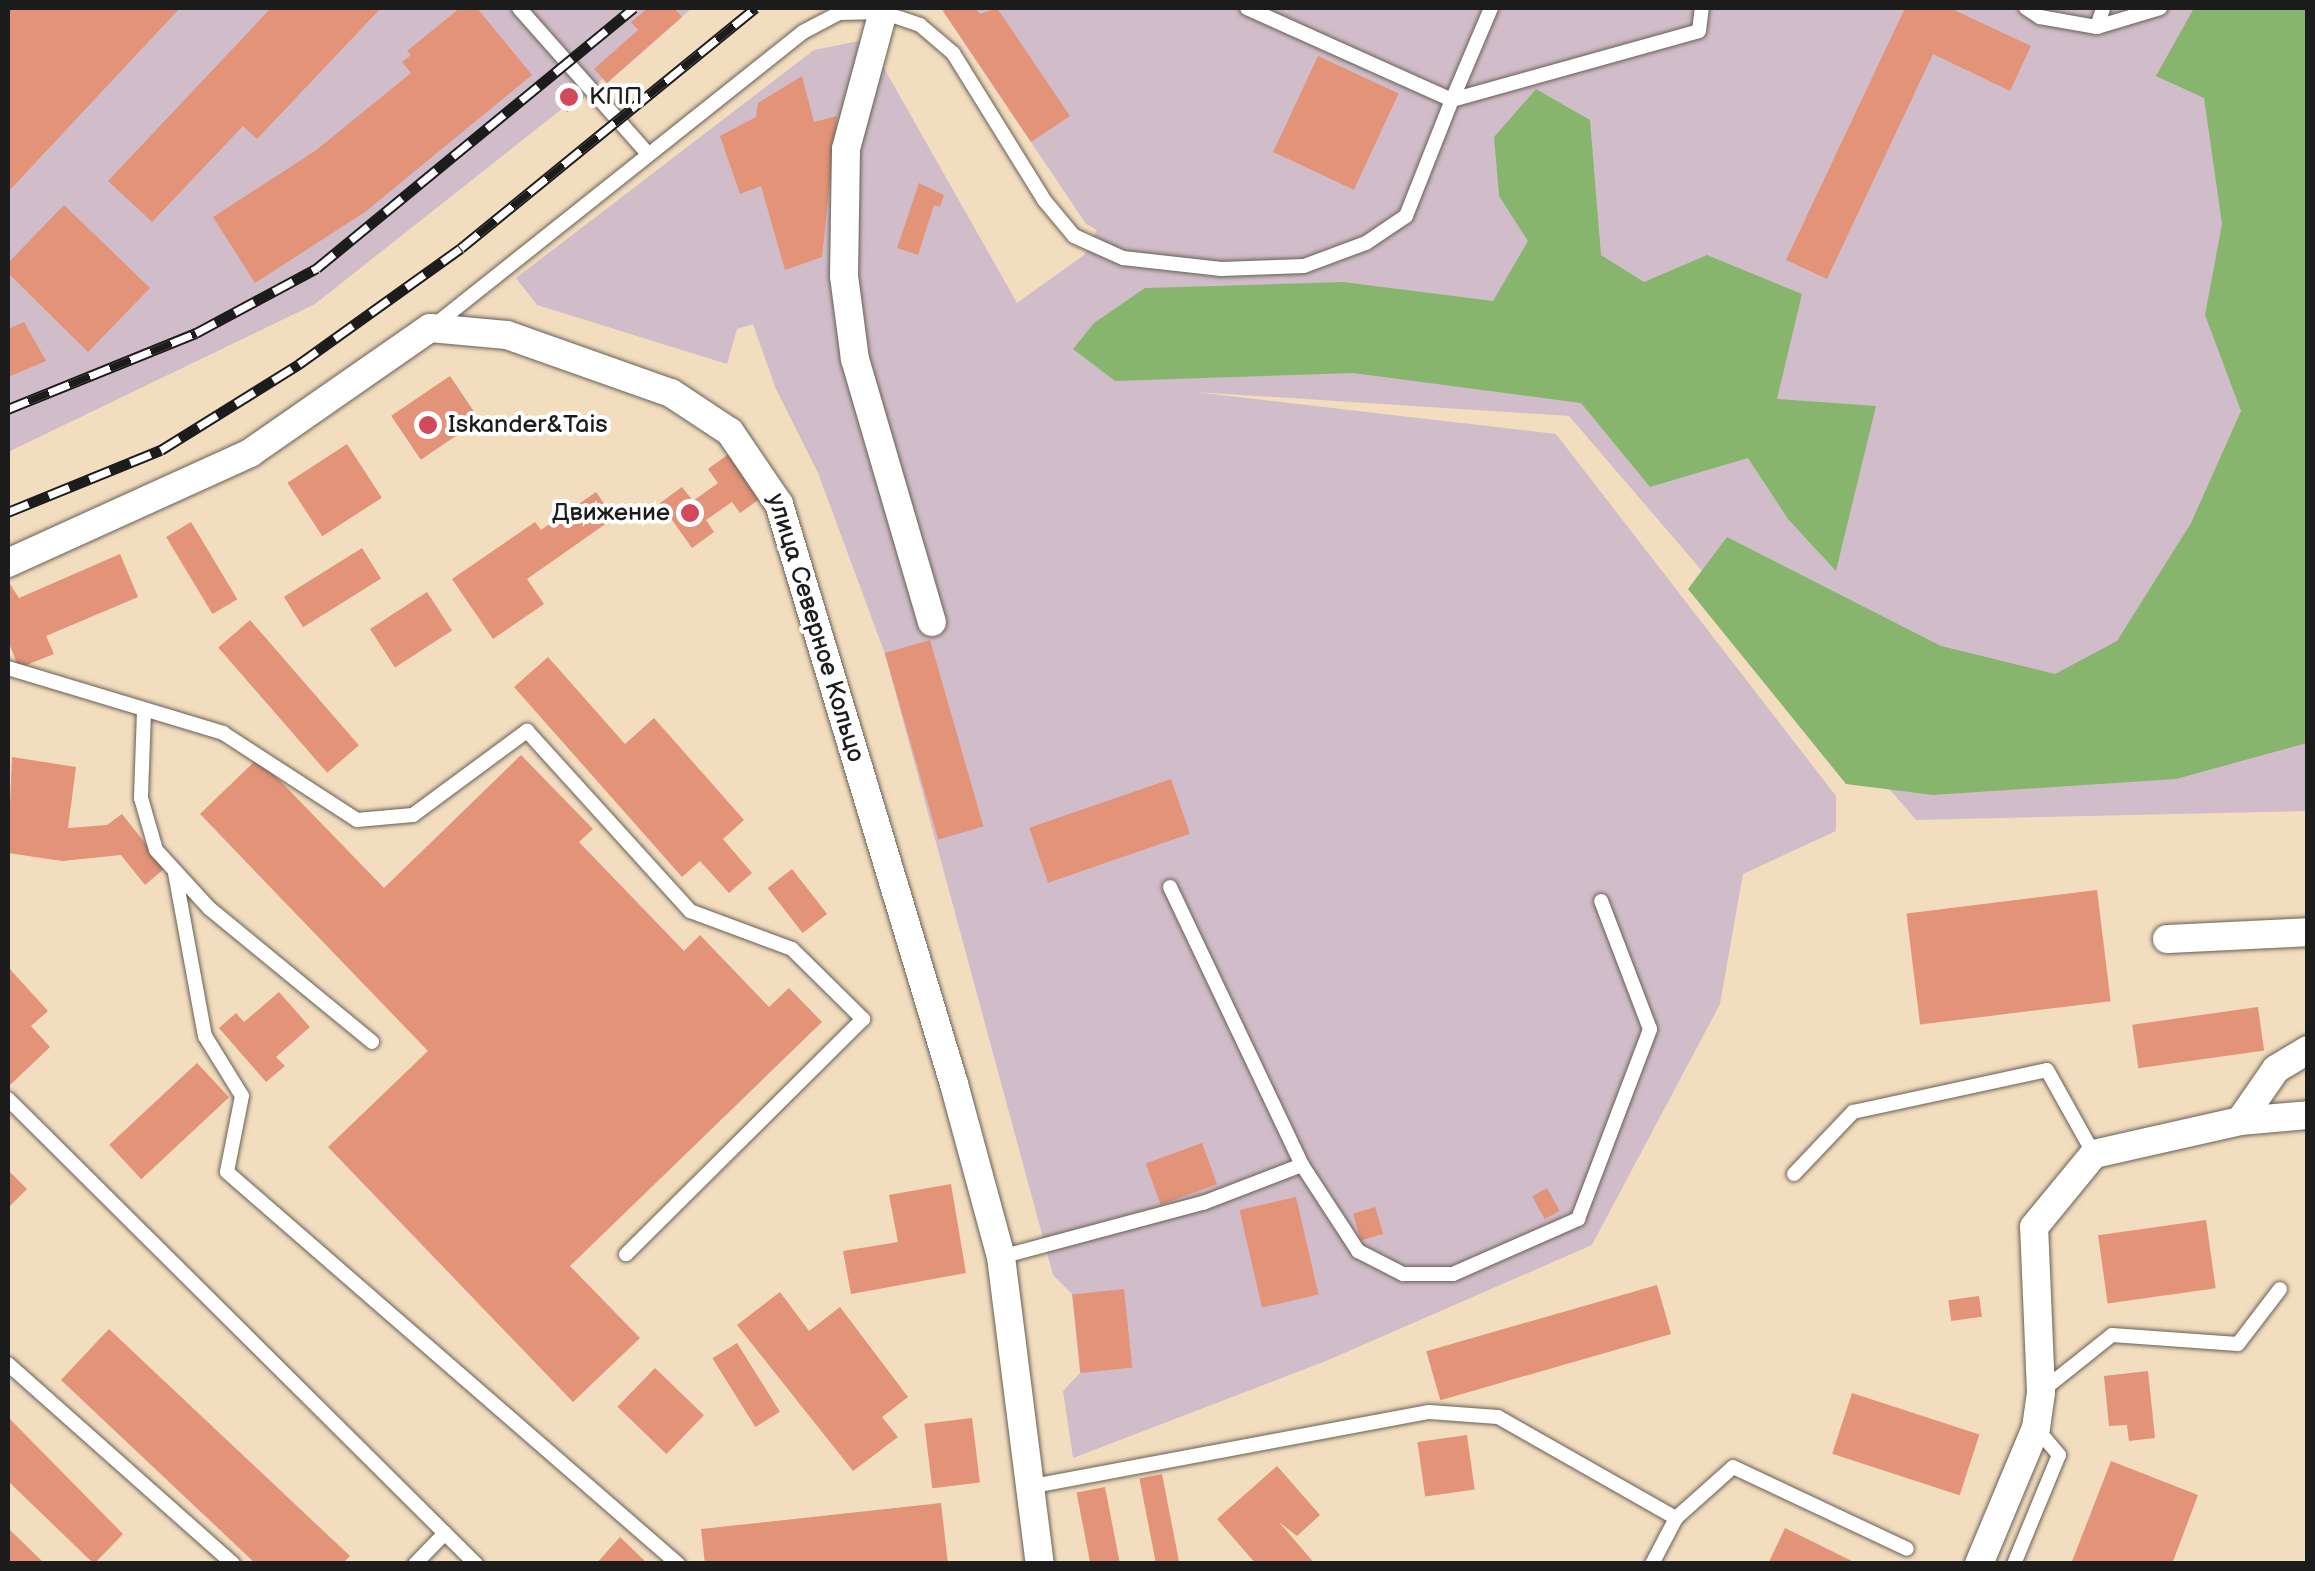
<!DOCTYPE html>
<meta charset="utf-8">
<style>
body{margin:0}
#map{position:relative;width:2315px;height:1571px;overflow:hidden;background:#f3ddbf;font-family:"Balsamiq Sans",sans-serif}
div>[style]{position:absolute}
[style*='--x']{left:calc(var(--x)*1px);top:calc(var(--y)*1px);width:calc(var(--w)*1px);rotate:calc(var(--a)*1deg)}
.industrial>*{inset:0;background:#d1bdc9}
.forest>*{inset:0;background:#88b56d}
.building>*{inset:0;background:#e29378;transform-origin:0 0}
.roads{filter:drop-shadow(0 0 2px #676055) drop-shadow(0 0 2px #676055)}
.lane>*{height:14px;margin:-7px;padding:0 7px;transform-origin:7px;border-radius:7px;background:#fff}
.street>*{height:28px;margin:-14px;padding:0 14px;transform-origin:14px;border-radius:14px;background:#fff}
.rail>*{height:11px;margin-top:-5.5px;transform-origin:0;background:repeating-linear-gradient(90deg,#fff 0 22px,#1c1c1c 0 44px);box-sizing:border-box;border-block:2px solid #1c1c1c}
.dots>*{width:28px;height:28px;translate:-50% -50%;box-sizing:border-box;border:5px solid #fff;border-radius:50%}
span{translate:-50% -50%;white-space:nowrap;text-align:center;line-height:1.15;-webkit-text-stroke:8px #fff;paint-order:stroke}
.poi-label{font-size:25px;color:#1c1c1c}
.left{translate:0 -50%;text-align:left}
.right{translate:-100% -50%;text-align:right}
.street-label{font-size:25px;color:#1c1c1c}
.frame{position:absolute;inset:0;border:10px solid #1c1c1c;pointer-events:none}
</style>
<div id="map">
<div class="industrial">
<div style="clip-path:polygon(8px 8px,692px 8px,607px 83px,602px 79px,567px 112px,563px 108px,315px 304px,8px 452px)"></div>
<div style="clip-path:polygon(941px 8px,2307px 8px,2307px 811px,1916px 820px,1569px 416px,1195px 392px,1556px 434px,1836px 796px,1836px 831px,1743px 874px,1720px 1004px,1592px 1245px,1326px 1361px,1073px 1458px,1063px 1391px,1080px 1373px,1072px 1294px,1053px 1275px,885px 654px,818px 473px,775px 387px,753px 324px,737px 329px,727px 364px,537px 305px,516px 278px,814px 50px,874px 38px,884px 68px,1017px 303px,1084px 255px,1097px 230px,1086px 224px)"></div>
</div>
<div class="forest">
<div style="clip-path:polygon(2194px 8px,2307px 8px,2307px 743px,2176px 779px,1933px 795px,1846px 784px,1688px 589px,1727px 537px,1941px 646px,2055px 674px,2117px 641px,2191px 523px,2241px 411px,2205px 315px,2222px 224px,2204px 98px,2156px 76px)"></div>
<div style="clip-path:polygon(1536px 89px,1590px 120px,1601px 255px,1644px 282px,1707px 255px,1802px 294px,1777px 399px,1876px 406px,1836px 571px,1788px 519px,1748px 458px,1650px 487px,1581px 403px,1353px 373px,1115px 381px,1073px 349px,1094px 323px,1145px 288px,1343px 282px,1493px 301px,1528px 241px,1499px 196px,1494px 137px)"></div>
</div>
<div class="building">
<div style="clip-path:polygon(8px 8px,180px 8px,8px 192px)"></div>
<div style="clip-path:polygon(271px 8px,381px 8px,257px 139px,243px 126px,152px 222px,108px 181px)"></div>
<div style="clip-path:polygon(460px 8px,477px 8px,532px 75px,365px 212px,255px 283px,213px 217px,315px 151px,411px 73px,402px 62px,411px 55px,407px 51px)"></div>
<div style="clip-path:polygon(648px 8px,674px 8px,682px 17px,607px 83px,594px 69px,638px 30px,631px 22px)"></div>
<div style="clip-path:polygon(949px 8px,975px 8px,980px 14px,997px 8px,1070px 116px,1031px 142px,943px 11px)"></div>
<div style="clip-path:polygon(1905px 8px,1950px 8px,2031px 46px,2010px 91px,1933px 54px,1827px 279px,1786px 260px)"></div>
<div style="left:1318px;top:56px;width:89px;height:106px;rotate:25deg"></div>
<div style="clip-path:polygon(802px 76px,814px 122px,837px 116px,822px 257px,785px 270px,761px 186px,740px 194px,720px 136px,756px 117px,758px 103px)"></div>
<div style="left:571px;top:82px;width:21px;height:22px;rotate:51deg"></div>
<div style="clip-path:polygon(919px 183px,944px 195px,940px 207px,934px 205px,918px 255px,897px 248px)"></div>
<div style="clip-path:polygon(64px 205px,150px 288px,88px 352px,8px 273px,8px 263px)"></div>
<div style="clip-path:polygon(24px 322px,46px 361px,8px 377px,8px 329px)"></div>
<div style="left:450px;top:376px;width:53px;height:71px;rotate:56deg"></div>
<div style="left:347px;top:444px;width:64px;height:71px;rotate:57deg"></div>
<div style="clip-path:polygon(730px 453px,761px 498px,740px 513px,732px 502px,706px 520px,714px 532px,692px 548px,660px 503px,682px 487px,693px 501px,718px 483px,708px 469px)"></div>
<div style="clip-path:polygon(596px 492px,614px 518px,527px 579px,544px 604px,493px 639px,452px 579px,535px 522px,541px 530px)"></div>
<div style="left:191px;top:522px;width:90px;height:29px;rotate:59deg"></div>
<div style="left:362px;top:548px;width:36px;height:92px;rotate:58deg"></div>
<div style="clip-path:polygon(120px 554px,138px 597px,46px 636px,54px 654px,19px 668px,8px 641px,8px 581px,19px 598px)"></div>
<div style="left:427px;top:592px;width:46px;height:68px;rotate:57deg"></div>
<div style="left:250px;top:620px;width:166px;height:42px;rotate:49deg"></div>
<div style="left:930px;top:640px;width:194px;height:47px;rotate:74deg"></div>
<div style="clip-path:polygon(548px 657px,625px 744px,654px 718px,744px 820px,723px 839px,752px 873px,729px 893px,700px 861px,682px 877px,514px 687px)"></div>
<div style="clip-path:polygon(521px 755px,593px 829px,579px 842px,684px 951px,700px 935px,769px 1007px,789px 988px,822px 1022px,570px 1266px,640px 1338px,573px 1402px,328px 1147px,428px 1051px,200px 814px,258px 758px,384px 888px)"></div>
<div style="clip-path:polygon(12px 757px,76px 767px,68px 828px,107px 825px,122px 814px,165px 868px,145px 885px,121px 855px,62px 861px,8px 853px)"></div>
<div style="left:1171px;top:779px;width:58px;height:150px;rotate:71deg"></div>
<div style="left:792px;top:869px;width:57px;height:31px;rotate:52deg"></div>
<div style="left:2097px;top:890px;width:112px;height:192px;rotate:83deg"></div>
<div style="clip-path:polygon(8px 967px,48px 1011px,31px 1026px,50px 1047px,10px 1085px)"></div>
<div style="clip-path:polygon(279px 992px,310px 1027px,276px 1057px,285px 1066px,266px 1082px,219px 1028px,236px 1013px,244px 1022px)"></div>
<div style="left:2258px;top:1007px;width:44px;height:127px;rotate:82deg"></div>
<div style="left:197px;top:1063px;width:47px;height:120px;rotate:47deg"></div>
<div style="left:1202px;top:1143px;width:44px;height:60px;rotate:70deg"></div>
<div style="clip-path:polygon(8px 1170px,27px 1189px,8px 1208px)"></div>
<div style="clip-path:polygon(951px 1184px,966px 1273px,851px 1294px,843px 1251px,898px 1242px,889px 1195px)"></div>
<div style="left:1547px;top:1188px;width:26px;height:17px;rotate:61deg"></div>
<div style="left:1296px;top:1197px;width:100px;height:58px;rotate:77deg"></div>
<div style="left:1375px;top:1207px;width:28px;height:23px;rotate:73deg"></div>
<div style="left:2206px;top:1220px;width:69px;height:109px;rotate:82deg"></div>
<div style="left:1657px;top:1285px;width:51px;height:240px;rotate:74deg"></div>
<div style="left:1124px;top:1289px;width:79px;height:52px;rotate:84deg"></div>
<div style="clip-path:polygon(780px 1292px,809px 1331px,840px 1307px,908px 1397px,882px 1417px,898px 1437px,853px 1471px,737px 1325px)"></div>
<div style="left:1979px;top:1296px;width:21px;height:31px;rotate:82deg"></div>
<div style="clip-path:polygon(109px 1329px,350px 1556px,342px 1564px,256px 1564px,61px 1380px)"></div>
<div style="left:737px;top:1343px;width:81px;height:29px;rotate:58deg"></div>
<div style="left:655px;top:1368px;width:68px;height:54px;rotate:44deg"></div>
<div style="clip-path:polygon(2148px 1371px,2155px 1438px,2129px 1441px,2127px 1425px,2109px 1426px,2104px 1376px)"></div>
<div style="left:1852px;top:1393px;width:134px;height:64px;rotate:18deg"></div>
<div style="clip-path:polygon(8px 1417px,123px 1534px,94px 1564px,8px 1481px)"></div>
<div style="left:972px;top:1418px;width:65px;height:48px;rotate:83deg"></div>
<div style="left:1467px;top:1435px;width:55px;height:50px;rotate:82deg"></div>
<div style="clip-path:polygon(2111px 1461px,2198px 1495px,2172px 1564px,2071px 1564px)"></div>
<div style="clip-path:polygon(1277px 1466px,1320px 1515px,1297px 1536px,1279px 1522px,1315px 1564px,1256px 1564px,1217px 1519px)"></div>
<div style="left:1162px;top:1474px;width:92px;height:23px;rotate:79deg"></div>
<div style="left:1105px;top:1487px;width:78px;height:29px;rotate:79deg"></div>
<div style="clip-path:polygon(941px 1503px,948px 1564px,705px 1564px,701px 1529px)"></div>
<div style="clip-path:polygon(8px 1528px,45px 1564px,8px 1564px)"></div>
<div style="clip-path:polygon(1785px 1528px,1858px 1564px,1768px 1564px)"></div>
<div style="clip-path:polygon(620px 1537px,648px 1564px,596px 1564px)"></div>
</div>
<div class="roads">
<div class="lane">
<div style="--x:519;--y:8;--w:195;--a:48.5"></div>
<div style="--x:1247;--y:8;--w:225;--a:24.2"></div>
<div style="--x:1452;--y:100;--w:100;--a:-67"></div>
<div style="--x:2026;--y:8;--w:17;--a:33"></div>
<div style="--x:2040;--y:17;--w:58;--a:10"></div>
<div style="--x:2097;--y:27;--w:66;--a:-16.8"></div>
<div style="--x:2097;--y:27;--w:20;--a:-72"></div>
<div style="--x:431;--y:328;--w:475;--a:-38.5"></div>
<div style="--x:803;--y:32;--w:41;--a:-27.8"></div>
<div style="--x:839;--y:13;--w:43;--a:-1.3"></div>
<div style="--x:882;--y:12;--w:40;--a:18.9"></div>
<div style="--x:920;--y:25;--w:43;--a:40.3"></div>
<div style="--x:953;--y:53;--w:173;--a:58.2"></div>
<div style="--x:1044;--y:200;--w:47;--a:50.2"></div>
<div style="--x:1074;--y:236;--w:54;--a:24.2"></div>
<div style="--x:1123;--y:258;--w:99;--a:6.4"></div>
<div style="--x:1221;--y:269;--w:83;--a:-2.1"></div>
<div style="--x:1304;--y:266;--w:66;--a:-20.4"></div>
<div style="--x:1366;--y:243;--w:48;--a:-34"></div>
<div style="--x:1406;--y:216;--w:125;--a:-68.4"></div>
<div style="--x:1452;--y:100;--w:256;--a:-15.6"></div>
<div style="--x:1699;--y:31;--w:23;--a:-83"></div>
<div style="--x:8;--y:668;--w:225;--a:16.8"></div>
<div style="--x:223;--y:733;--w:160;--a:33"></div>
<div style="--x:357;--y:820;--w:56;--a:-5.1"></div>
<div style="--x:413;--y:815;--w:142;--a:-36.4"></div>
<div style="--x:527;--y:731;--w:243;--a:47.8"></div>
<div style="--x:690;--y:911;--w:109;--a:20.4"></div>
<div style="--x:792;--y:949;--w:100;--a:44.6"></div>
<div style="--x:863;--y:1019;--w:334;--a:135.2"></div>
<div style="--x:144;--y:711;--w:87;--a:92"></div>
<div style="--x:141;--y:798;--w:54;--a:73.9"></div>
<div style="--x:156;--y:850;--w:79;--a:47.6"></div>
<div style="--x:209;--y:908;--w:211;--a:39.4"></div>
<div style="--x:175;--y:873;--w:166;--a:79.6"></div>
<div style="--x:205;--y:1036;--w:70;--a:58.3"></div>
<div style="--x:242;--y:1096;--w:77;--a:101.2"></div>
<div style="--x:227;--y:1172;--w:598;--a:41"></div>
<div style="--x:1170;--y:887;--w:308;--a:64.6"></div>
<div style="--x:8;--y:1099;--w:660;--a:44.82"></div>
<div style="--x:1794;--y:1174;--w:86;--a:-46.4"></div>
<div style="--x:1853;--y:1112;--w:198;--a:-12.2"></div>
<div style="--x:2047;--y:1070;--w:96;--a:60.8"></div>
<div style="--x:1001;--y:1257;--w:209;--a:-15"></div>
<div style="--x:1203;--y:1203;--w:106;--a:-21"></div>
<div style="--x:1302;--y:1165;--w:103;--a:56.9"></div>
<div style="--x:1358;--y:1251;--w:51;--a:27.1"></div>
<div style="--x:1403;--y:1274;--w:50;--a:0"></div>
<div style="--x:1453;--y:1274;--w:137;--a:-23.7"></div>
<div style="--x:1578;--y:1219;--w:203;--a:-69.2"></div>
<div style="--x:1650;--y:1029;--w:137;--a:-110.9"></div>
<div style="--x:8;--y:1364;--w:301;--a:41.6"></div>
<div style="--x:2043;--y:1390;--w:88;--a:-38.6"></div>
<div style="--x:2112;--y:1335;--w:126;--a:4.1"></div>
<div style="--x:2238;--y:1344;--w:69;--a:-52.6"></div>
<div style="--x:1028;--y:1487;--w:408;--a:-10.6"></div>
<div style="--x:1429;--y:1412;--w:69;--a:4.1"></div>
<div style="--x:1498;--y:1417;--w:205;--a:29.6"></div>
<div style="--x:1676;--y:1518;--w:76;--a:-41.8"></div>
<div style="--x:1733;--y:1467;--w:192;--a:25.2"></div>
<div style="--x:415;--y:1564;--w:43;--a:-45.9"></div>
<div style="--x:1652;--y:1564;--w:52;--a:-62.4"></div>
<div style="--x:2014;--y:1564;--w:118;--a:-67.6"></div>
<div style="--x:2059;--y:1455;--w:35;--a:-130"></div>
</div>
<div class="street">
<div style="--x:884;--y:8;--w:146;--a:105.1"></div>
<div style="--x:846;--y:149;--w:127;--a:90.9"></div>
<div style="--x:844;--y:276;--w:84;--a:82.5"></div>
<div style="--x:855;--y:359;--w:274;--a:73.7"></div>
<div style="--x:8;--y:563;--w:266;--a:-24.4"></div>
<div style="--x:250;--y:453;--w:219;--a:-34.8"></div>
<div style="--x:430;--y:328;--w:77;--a:5.2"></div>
<div style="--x:507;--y:335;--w:174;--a:19.5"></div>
<div style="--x:671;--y:393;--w:71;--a:33.5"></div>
<div style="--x:730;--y:432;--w:87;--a:55.8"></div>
<div style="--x:779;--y:504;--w:606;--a:73.21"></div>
<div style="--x:954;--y:1084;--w:179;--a:74.8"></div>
<div style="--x:1001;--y:1257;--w:309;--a:82.8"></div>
<div style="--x:2167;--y:939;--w:141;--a:-2.8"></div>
<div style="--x:2240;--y:1121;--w:63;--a:-55.3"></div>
<div style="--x:2276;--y:1069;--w:37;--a:-31"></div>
<div style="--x:1979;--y:1564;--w:147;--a:-67.3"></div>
<div style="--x:2036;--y:1428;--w:36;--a:-82"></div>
<div style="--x:2041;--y:1392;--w:165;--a:-92.4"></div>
<div style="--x:2034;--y:1227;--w:94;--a:-50.6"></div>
<div style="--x:2094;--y:1154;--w:150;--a:-12.7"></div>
<div style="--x:2240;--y:1121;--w:68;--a:-5"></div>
</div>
</div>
<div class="rail">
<div style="--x:8;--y:409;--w:203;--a:-22"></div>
<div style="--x:196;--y:333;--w:137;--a:-28.2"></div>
<div style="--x:317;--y:268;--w:410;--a:-39.4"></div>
<div style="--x:8;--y:512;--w:165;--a:-22.1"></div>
<div style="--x:161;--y:450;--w:163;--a:-31.9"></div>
<div style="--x:299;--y:364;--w:199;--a:-35.6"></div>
<div style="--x:461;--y:248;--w:380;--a:-39.2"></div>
</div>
<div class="dots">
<div style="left:569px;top:97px;background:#d1495b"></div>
<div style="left:428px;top:425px;background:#d1495b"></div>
<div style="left:690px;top:513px;background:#d1495b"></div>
</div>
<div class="poi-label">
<span class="left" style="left:589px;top:97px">КПП</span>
<span class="left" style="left:448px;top:425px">Iskander&amp;Tais</span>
<span class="right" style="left:670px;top:513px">Движение</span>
</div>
<div class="street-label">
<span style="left:815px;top:628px;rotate:73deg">улица Северное Кольцо</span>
</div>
<div class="frame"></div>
</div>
